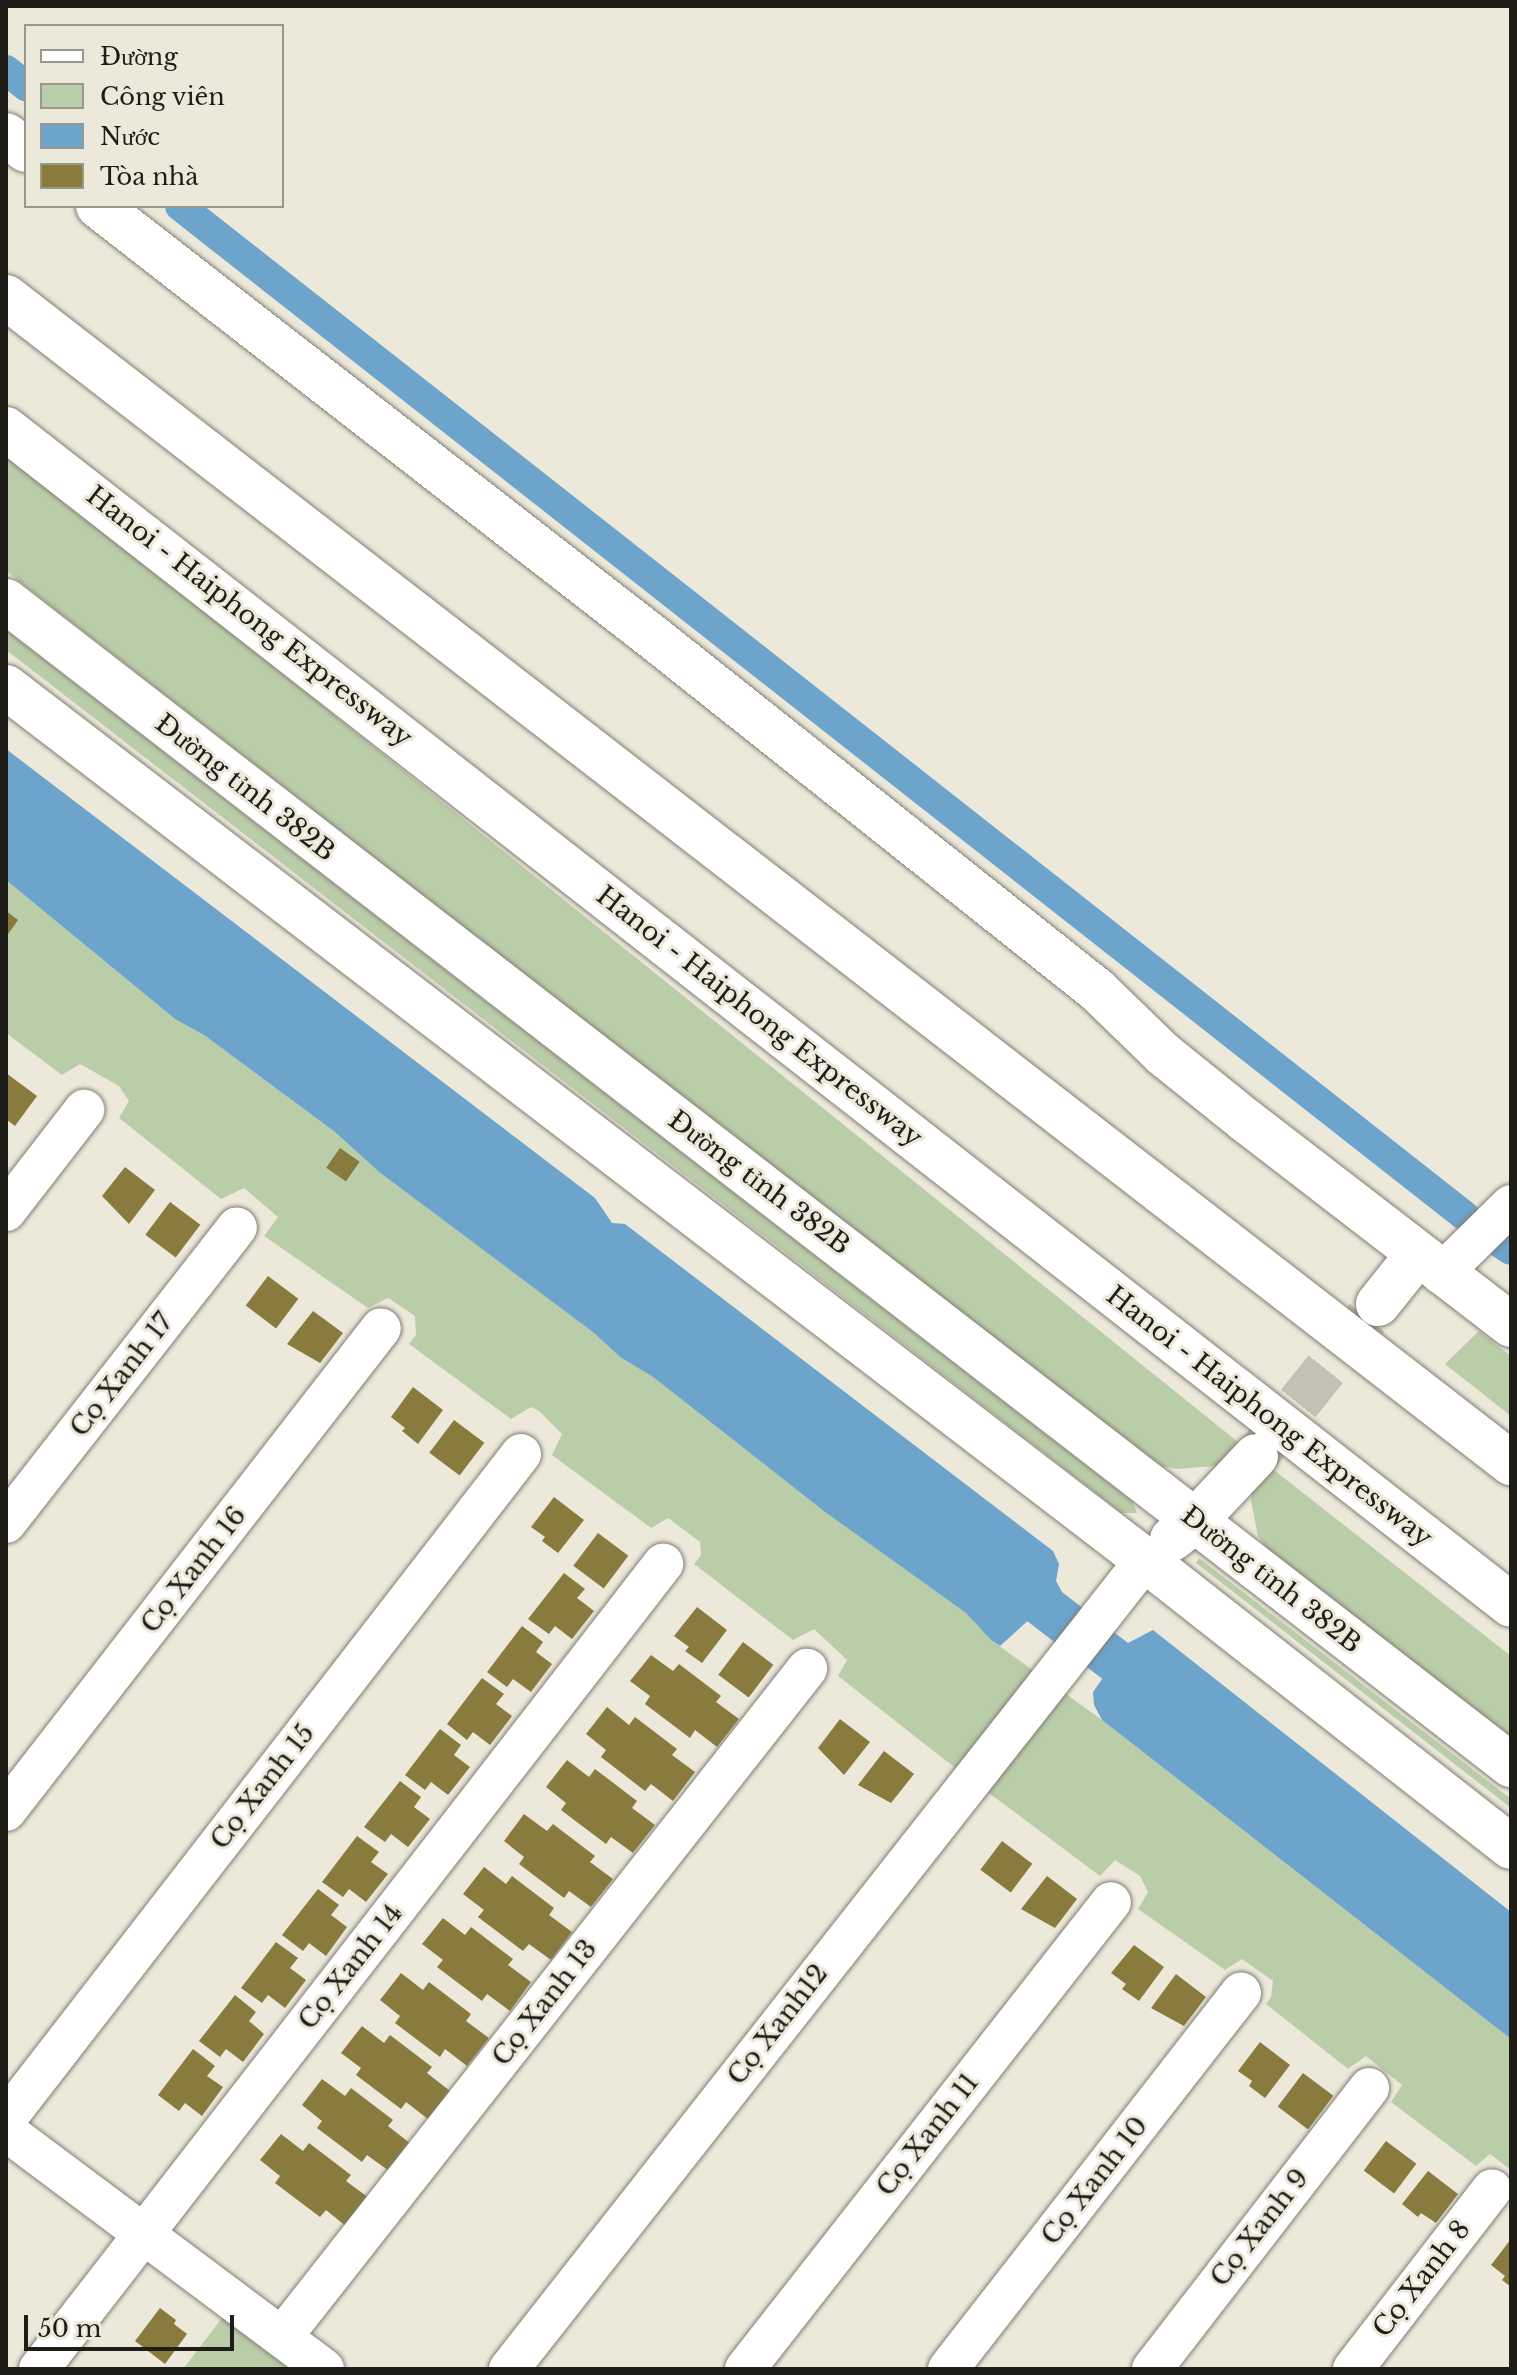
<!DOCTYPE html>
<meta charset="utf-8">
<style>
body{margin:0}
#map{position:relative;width:1517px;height:2375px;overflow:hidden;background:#ece9db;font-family:"Libre Baskerville",serif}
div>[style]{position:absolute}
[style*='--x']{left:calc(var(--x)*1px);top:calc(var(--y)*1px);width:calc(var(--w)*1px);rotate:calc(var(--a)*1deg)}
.green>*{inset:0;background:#bacda9}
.water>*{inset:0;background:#6ca4cc}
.canal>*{height:30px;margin:-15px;padding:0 15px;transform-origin:15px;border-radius:15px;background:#6ca4cc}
.building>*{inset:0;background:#887b3d;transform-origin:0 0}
.major-tunnel>*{height:44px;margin-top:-22px;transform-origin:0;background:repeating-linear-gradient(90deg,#c3c0b4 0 44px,transparent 0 66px)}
.roads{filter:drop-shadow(0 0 2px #807d71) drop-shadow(0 0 2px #807d71)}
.minor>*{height:40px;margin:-20px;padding:0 20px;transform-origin:20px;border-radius:20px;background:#fff}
.major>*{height:44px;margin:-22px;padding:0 22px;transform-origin:22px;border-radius:22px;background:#fff}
.highway>*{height:44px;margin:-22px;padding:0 22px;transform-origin:22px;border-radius:22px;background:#fff}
span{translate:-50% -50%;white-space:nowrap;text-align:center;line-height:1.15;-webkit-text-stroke:6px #ece9db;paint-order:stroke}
.street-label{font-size:26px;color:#1e1d18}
.frame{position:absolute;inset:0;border:8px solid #1e1d18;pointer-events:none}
.legend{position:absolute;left:24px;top:24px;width:260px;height:184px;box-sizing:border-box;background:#ece9db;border:2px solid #9a978d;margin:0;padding:10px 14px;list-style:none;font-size:24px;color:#1e1d18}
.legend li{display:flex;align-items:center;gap:16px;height:40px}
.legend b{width:40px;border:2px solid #9a978d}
.scale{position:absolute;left:24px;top:2315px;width:210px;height:36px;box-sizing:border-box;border:4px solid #1e1d18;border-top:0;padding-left:10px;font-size:24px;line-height:28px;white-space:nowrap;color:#1e1d18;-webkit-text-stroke:6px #ece9db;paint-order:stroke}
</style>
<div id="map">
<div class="green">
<div style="clip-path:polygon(6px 453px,124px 546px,1248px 1450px,1216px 1466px,1177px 1469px,1155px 1465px,6px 571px)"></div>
<div style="clip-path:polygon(6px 630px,1132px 1501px,1137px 1513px,1122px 1513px,6px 650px)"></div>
<div style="clip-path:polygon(6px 880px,175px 1019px,204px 1035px,335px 1132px,379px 1172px,594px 1333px,620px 1357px,653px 1377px,825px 1512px,966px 1613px,991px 1640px,1102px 1720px,1511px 2039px,1511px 2170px,1490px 2154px,1476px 2166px,1391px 2102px,1402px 2085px,1366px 2056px,1348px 2069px,1266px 2004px,1271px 1997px,1273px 1981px,1242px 1959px,1225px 1970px,1138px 1909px,1148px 1892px,1140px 1876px,1115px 1860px,1100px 1876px,945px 1760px,838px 1676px,847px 1660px,814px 1629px,793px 1640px,694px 1564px,701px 1555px,700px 1542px,668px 1518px,651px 1528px,552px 1455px,562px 1434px,539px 1411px,531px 1407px,511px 1419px,409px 1344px,416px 1335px,415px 1316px,388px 1298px,368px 1308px,264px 1236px,278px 1217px,244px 1188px,221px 1199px,119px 1118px,129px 1101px,119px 1086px,80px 1064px,62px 1075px,6px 1033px)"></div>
<div style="clip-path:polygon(1479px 1331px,1511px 1356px,1511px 1416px,1445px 1364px)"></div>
<div style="clip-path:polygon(1261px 1460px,1511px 1656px,1511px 1740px,1268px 1550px,1258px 1536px,1251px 1501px,1252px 1482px)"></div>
<div style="clip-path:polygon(1199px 1558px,1511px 1799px,1511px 1808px,1196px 1563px)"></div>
<div style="clip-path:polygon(222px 2318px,289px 2369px,183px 2369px)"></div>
</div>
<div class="water">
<div style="clip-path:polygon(6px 749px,595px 1198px,612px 1223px,625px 1224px,1053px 1551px,1059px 1564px,1056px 1581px,1062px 1592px,1128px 1643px,1153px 1630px,1511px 1912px,1511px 2039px,1102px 1720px,1094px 1705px,1093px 1692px,1114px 1662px,1044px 1606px,1000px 1646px,991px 1640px,966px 1613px,825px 1512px,653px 1377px,620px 1357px,594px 1333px,379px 1172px,335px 1132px,204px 1035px,175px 1019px,6px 880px)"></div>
</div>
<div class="canal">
<div style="--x:6;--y:70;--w:26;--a:39"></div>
<div style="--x:180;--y:206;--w:1634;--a:38.17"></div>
<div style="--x:1499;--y:1242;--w:14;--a:34"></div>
<div style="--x:1006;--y:1586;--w:173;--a:37.5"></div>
</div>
<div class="building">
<div style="clip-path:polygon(6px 911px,18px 920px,6px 937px)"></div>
<div style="clip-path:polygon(6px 1073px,37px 1096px,15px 1126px,6px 1119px)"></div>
<div style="left:340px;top:1148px;width:24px;height:24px;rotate:35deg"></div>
<div style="clip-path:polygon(125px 1167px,155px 1190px,129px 1224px,102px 1196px)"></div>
<div style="left:170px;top:1202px;width:38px;height:41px;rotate:37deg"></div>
<div style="left:268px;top:1276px;width:38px;height:37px;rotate:37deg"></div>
<div style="clip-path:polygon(313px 1311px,343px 1333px,320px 1363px,287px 1344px)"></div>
<div style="clip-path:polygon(413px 1387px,443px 1410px,418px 1444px,402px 1431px,405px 1428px,391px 1417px)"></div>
<div style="left:454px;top:1420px;width:38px;height:41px;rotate:37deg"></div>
<div style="clip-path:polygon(554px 1497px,584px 1520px,558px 1553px,542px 1541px,545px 1537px,531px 1527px)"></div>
<div style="left:598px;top:1533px;width:38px;height:41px;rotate:37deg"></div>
<div style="clip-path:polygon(564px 1573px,585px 1589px,577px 1598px,594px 1611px,572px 1639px,555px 1626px,549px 1634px,528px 1619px)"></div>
<div style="clip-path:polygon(697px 1607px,727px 1630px,702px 1663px,685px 1651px,689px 1647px,674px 1636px)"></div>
<div style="clip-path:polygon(522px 1626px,543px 1642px,536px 1652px,552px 1664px,531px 1692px,513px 1679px,507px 1687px,487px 1672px)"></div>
<div style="left:743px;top:1642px;width:38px;height:41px;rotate:37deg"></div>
<div style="clip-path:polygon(651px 1655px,673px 1671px,679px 1664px,721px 1696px,716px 1702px,739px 1719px,717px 1747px,695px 1730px,690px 1738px,645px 1704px,650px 1696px,630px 1681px)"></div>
<div style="clip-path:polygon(482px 1678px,504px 1694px,496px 1704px,512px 1716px,490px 1745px,473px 1732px,467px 1740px,447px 1724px)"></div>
<div style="clip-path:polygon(607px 1707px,629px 1725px,635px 1717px,677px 1749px,672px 1755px,695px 1772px,673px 1801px,651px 1784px,645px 1791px,601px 1757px,606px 1750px,586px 1734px)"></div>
<div style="clip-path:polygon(840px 1719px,870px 1742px,844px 1775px,818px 1748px)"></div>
<div style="clip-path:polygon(440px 1729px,461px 1745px,454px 1755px,470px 1767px,448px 1795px,431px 1782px,425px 1790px,405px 1775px)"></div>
<div style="clip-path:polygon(884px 1751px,914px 1774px,891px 1803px,858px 1785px)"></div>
<div style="clip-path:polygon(567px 1760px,589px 1777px,595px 1769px,637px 1801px,632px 1808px,655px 1825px,633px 1853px,611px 1837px,606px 1844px,561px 1810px,566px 1803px,546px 1787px)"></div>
<div style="clip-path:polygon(400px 1781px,421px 1797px,414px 1807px,430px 1819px,408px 1847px,391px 1834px,385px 1842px,364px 1827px)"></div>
<div style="clip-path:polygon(524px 1814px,547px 1831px,553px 1824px,595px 1856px,590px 1862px,613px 1879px,591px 1907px,569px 1891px,564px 1898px,519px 1864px,524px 1857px,504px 1841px)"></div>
<div style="clip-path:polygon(357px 1836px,379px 1852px,371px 1862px,388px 1874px,366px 1902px,349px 1889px,343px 1897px,322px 1882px)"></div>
<div style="left:1002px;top:1841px;width:38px;height:36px;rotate:37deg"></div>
<div style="clip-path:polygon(484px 1867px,506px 1884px,512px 1876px,554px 1908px,549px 1915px,572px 1932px,551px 1960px,529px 1944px,523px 1951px,478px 1917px,484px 1910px,463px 1894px)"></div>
<div style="clip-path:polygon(1047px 1876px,1077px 1899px,1055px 1928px,1021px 1909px)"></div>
<div style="clip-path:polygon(318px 1889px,339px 1905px,331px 1915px,347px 1927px,326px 1956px,309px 1943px,303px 1951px,282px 1935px)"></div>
<div style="clip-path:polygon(443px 1918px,465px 1935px,471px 1927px,513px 1959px,508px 1965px,531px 1982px,510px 2011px,487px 1994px,482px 2001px,437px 1967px,443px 1960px,422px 1944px)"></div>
<div style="clip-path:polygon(276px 1942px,298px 1958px,290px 1968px,306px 1980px,285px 2008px,268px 1995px,262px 2003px,241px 1988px)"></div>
<div style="clip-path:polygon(1134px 1945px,1164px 1967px,1139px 2001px,1122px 1989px,1126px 1984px,1111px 1973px)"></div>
<div style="clip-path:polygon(401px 1973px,423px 1990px,429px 1982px,471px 2014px,466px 2021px,489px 2038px,467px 2066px,445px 2049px,440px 2057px,395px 2023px,400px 2016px,380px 2000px)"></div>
<div style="clip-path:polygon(1176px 1974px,1206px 1997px,1184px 2026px,1151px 2008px)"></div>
<div style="clip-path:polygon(235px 1995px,256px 2012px,249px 2021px,264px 2034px,243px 2062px,226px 2049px,220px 2057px,199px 2041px)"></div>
<div style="clip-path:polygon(362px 2026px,384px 2043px,390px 2035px,432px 2067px,427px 2073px,450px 2091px,428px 2119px,406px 2102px,401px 2109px,356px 2075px,361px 2068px,341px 2053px)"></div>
<div style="clip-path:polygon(1260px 2042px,1290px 2065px,1265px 2098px,1249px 2086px,1252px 2081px,1238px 2071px)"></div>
<div style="clip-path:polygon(193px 2049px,215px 2066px,207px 2076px,223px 2087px,202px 2116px,185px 2103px,179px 2111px,158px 2095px)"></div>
<div style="left:1303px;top:2073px;width:38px;height:42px;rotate:37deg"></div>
<div style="clip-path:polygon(322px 2079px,345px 2096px,351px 2088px,393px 2120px,388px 2126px,411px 2144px,389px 2171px,367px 2155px,362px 2162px,317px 2128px,322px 2121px,302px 2105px)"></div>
<div style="clip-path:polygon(281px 2134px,303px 2151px,309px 2143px,351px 2175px,346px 2181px,369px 2198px,347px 2227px,326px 2210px,320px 2217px,275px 2183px,280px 2176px,260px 2160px)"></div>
<div style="left:1386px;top:2141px;width:38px;height:37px;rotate:37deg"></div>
<div style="clip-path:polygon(1428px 2171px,1458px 2194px,1436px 2223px,1421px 2213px,1418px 2217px,1402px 2204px)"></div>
<div style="clip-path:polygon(1511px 2239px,1511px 2287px,1502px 2280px,1505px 2276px,1491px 2265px)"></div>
<div style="clip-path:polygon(160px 2308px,176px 2320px,174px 2324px,187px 2334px,165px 2364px,135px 2341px)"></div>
</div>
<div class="major-tunnel">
<div style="--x:1257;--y:1455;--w:187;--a:-51.3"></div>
</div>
<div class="roads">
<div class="minor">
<div style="--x:6;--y:1211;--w:128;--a:-52.3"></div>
<div style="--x:1441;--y:1274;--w:98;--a:-44.6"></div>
<div style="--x:6;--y:1523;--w:375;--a:-52"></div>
<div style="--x:6;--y:1811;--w:611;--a:-52.17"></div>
<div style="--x:6;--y:2119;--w:841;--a:-52.24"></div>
<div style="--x:6;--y:2131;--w:397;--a:36.8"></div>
<div style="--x:282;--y:2337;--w:850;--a:-51.84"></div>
<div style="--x:39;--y:2369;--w:1019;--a:-52.22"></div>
<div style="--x:509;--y:2369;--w:1029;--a:-51.83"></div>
<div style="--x:745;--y:2369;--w:593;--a:-51.91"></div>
<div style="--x:948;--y:2369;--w:477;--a:-52.1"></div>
<div style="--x:1152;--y:2369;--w:355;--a:-52.3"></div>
<div style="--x:1353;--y:2369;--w:227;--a:-52.3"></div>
</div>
<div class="major">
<div style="--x:6;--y:135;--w:25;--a:37"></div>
<div style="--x:98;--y:206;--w:704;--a:37.85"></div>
<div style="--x:654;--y:638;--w:566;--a:38.47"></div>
<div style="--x:1097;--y:990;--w:92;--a:44.1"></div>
<div style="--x:1163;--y:1054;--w:105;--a:38.8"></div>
<div style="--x:1245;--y:1120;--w:336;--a:37.6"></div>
<div style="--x:6;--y:601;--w:1903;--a:37.72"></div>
<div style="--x:6;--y:687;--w:1435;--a:37.47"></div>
<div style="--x:1145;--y:1560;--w:465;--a:38.1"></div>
<div style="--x:1378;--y:1304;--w:64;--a:-51.3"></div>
<div style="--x:1172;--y:1539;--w:29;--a:-38"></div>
<div style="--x:1195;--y:1521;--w:89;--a:-46.8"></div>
</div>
<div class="highway">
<div style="--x:6;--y:297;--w:1904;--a:37.77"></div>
<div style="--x:6;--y:429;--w:1910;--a:38"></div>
</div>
</div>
<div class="street-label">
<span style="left:249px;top:617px;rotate:38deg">Hanoi - Haiphong Expressway</span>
<span style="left:245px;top:788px;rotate:38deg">Đường tỉnh 382B</span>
<span style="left:759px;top:1017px;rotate:38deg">Hanoi - Haiphong Expressway</span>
<span style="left:759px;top:1183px;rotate:37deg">Đường tỉnh 382B</span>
<span style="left:122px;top:1375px;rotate:-52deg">Cọ Xanh 17</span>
<span style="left:1269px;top:1417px;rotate:38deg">Hanoi - Haiphong Expressway</span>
<span style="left:194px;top:1570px;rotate:-52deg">Cọ Xanh 16</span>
<span style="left:1271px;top:1580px;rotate:38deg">Đường tỉnh 382B</span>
<span style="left:263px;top:1787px;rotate:-52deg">Cọ Xanh 15</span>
<span style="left:351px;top:1967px;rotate:-52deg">Cọ Xanh 14</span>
<span style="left:545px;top:2003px;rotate:-52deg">Cọ Xanh 13</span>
<span style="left:778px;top:2025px;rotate:-52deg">Cọ Xanh12</span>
<span style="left:928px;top:2135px;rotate:-52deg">Cọ Xanh 11</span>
<span style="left:1095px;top:2181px;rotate:-52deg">Cọ Xanh 10</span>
<span style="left:1260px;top:2228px;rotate:-52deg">Cọ Xanh 9</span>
<span style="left:1422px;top:2279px;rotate:-52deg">Cọ Xanh 8</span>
</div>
<div class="frame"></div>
<ul class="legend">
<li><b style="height:10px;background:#fff"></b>Đường</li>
<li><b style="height:22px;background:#bacda9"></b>Công viên</li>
<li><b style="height:22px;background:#6ca4cc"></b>Nước</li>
<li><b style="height:22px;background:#887b3d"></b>Tòa nhà</li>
</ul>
<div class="scale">50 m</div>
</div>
